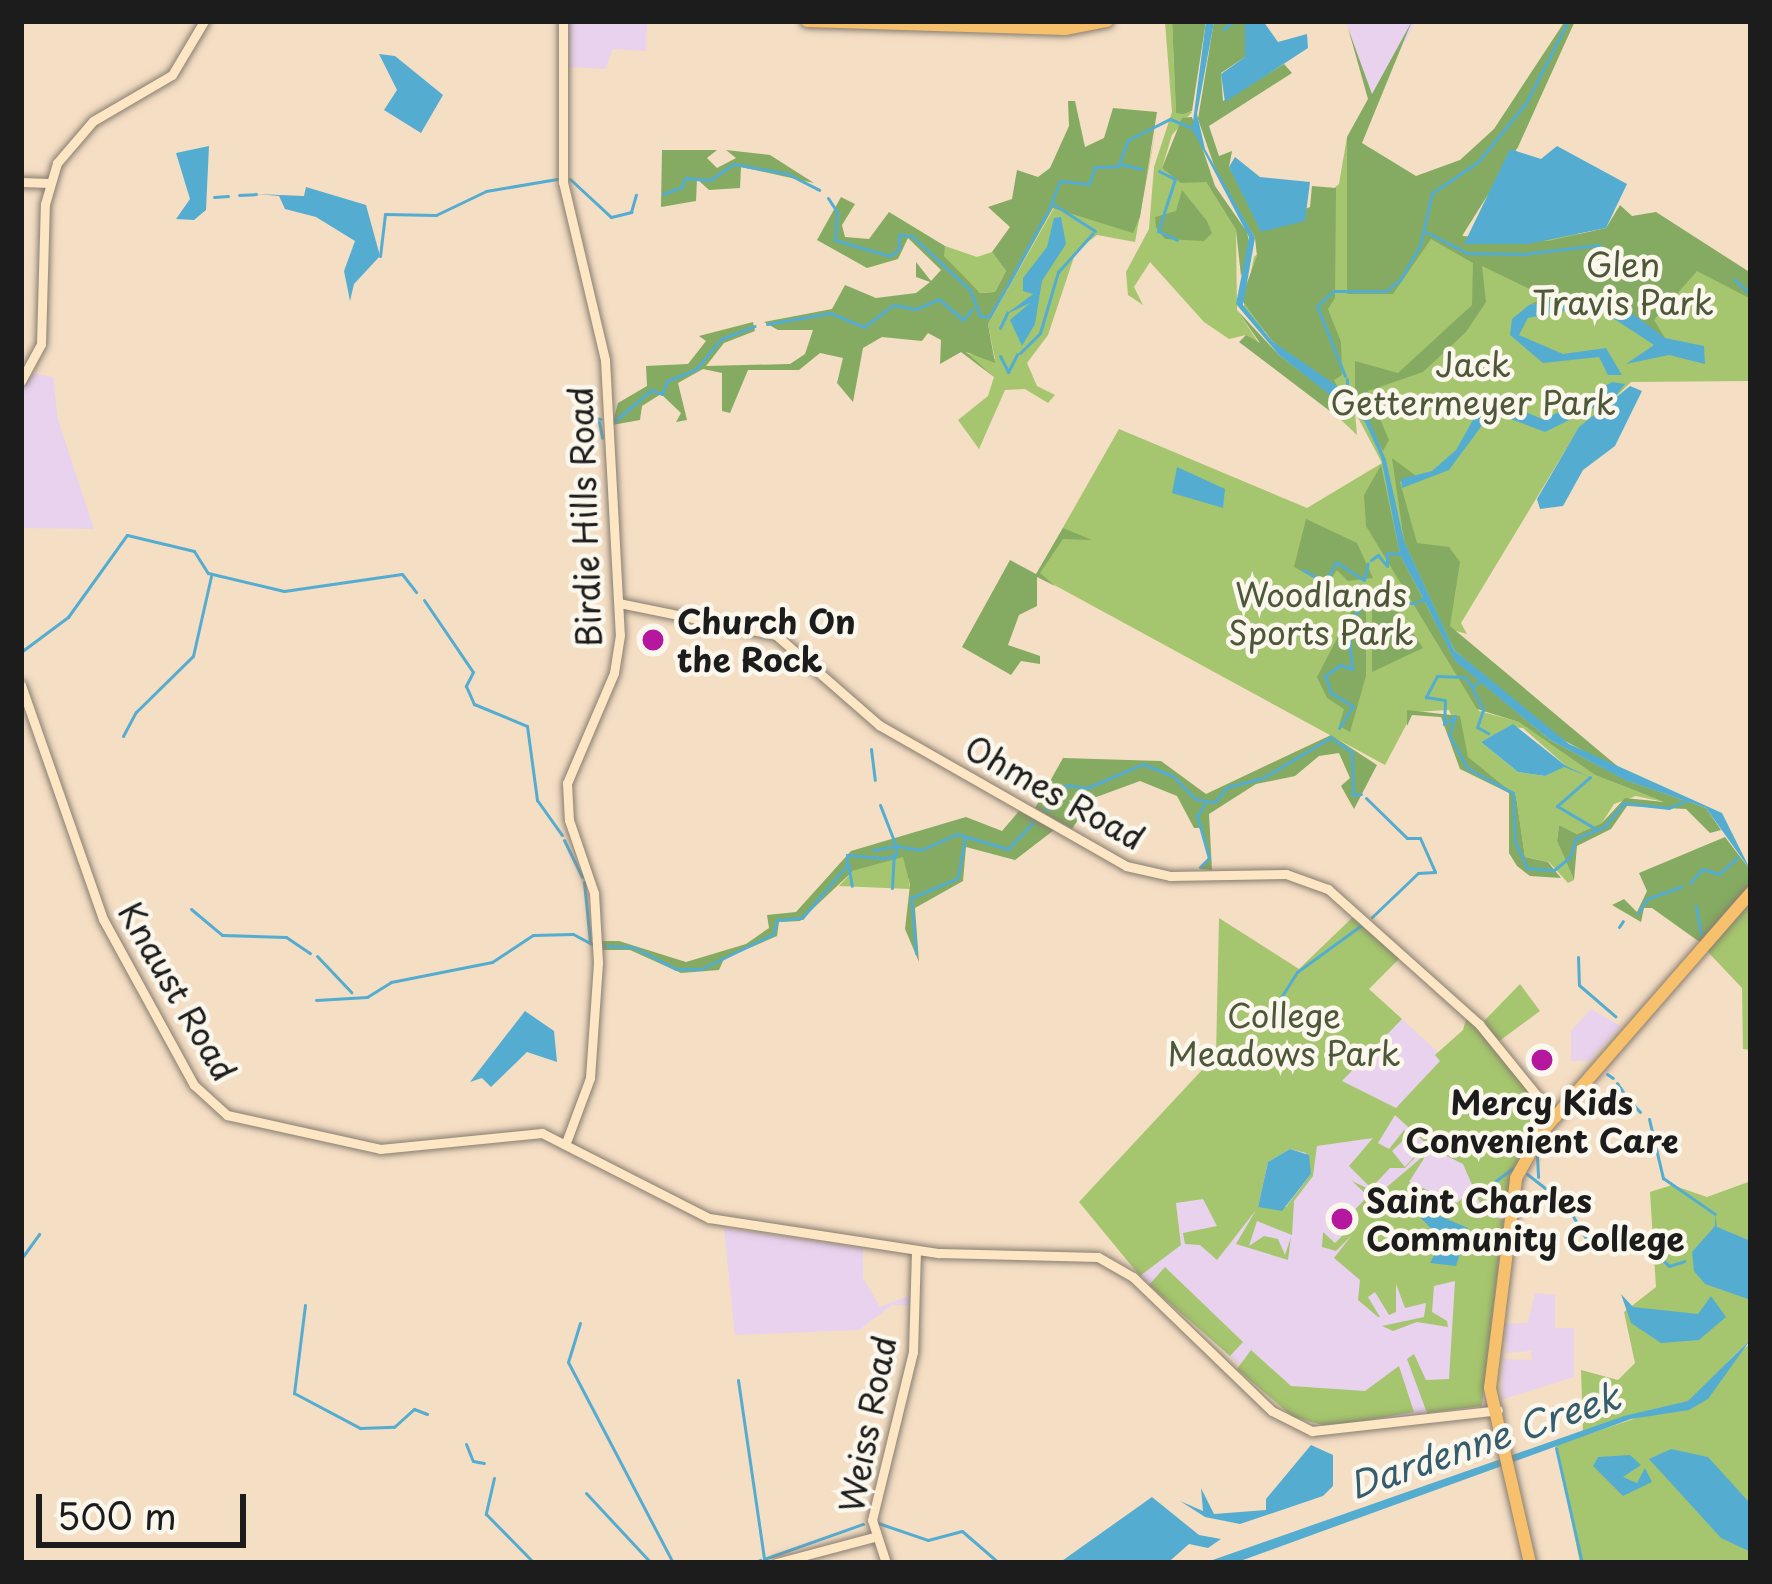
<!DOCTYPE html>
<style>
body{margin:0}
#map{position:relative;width:1772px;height:1584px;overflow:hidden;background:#f4dec4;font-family:"Playpen Sans",sans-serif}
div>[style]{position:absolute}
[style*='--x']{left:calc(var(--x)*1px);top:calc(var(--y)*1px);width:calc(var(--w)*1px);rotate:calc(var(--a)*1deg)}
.built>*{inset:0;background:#e9d2ee}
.green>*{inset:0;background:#a5c66e}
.forest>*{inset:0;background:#84ab61}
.water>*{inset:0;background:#54add1}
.stream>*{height:3px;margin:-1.5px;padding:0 1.5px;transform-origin:1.5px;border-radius:1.5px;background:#54add1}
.roads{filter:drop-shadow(0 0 3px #887d70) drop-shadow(0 0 3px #887d70)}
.secondary>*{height:9px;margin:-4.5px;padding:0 4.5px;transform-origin:4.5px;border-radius:4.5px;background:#fce6c4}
.primary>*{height:12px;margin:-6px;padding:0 6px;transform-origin:6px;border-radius:6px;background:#f7c06c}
.dots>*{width:33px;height:33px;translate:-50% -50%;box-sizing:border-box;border:6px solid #fbf7ec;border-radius:50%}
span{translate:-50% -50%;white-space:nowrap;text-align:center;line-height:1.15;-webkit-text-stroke:9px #fbf7ec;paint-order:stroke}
.park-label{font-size:33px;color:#4c5839}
.street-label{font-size:33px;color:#1c1c1c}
.poi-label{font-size:33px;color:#1c1c1c;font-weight:700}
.left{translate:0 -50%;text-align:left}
.water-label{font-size:36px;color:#355d6d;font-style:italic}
.frame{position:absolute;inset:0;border:24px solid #1c1c1c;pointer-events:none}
.scale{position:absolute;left:36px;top:1494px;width:210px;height:54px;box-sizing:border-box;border:6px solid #1c1c1c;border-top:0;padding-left:15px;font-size:36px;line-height:42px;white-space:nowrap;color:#1c1c1c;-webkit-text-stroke:9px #fbf7ec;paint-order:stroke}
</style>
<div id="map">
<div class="built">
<div style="clip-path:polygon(568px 21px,647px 21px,646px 51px,613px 49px,605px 69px,569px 67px)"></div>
<div style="clip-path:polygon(1346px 21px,1416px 21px,1372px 103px)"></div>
<div style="clip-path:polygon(32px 373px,53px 377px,58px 420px,94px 529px,21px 528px,21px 389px)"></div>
<div style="clip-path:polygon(1591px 1009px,1621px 1026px,1589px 1061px,1571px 1061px,1571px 1031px)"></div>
<div style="clip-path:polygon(1402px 1019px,1444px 1058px,1485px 1035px,1547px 1115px,1512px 1183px,1487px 1346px,1487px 1402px,1344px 1427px,1302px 1421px,1140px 1276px,1181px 1244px,1172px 1167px,1335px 1086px)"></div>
<div style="clip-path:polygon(724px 1228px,863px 1248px,863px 1278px,880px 1307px,911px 1295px,911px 1306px,892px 1305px,859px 1330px,735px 1335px)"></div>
<div style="clip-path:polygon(1535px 1293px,1555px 1295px,1555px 1328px,1574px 1328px,1574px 1377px,1501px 1400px,1503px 1359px,1532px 1360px,1531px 1351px,1506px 1353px,1505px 1324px,1528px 1323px)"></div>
</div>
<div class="green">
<div style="clip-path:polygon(1172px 21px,1176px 112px,1192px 112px,1172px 135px,1162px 168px,1206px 182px,1236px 230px,1237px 310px,1260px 345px,1246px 335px,1229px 339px,1204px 322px,1150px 262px,1134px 287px,1143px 305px,1128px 295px,1126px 272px,1149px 229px,1154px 167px,1172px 112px,1165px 22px)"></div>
<div style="clip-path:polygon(1156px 129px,1135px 242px,1097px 235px,1076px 251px,1048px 335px,1027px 363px,1037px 386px,1055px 395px,1048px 403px,1025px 389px,1005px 390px,979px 449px,958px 420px,988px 396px,994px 377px,965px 353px,995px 359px,988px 324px,1054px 208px,1142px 197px)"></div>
<div style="clip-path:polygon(evenodd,1347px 137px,1347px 155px,1468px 239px,1644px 231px,1751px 273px,1751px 381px,1631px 382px,1571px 441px,1461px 623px,1467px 634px,1456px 631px,1445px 655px,1479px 711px,1520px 722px,1595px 775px,1664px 802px,1636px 796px,1614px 804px,1602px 823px,1577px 834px,1559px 825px,1557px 841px,1574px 880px,1568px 883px,1549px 862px,1525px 857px,1516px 796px,1468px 758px,1449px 710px,1413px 712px,1385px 765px,1036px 575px,1119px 429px,1307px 508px,1382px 463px,1355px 412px,1357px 435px,1339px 418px,1340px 401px,1243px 311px,1254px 257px,1339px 184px,1347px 137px,1509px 727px,1523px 728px,1565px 765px,1545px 776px,1518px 772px,1481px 742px,1509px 727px)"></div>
<div style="clip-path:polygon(945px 246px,977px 257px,992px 252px,1006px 271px,995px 292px,980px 293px,965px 280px,942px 254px)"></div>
<div style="clip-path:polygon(905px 856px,910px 889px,839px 886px,853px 871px)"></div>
<div style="clip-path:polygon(1751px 899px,1751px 1050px,1743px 1049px,1742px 988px,1707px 951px)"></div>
<div style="clip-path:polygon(evenodd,1355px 915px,1401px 957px,1369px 989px,1402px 1019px,1342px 1081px,1396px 1108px,1440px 1061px,1435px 1055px,1463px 1030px,1467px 1016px,1548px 1116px,1504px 1210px,1480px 1203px,1463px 1164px,1431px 1148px,1395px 1115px,1378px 1143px,1389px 1149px,1404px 1130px,1408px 1136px,1392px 1151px,1405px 1167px,1421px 1149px,1411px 1139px,1424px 1148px,1405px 1168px,1390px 1168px,1374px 1185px,1381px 1192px,1428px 1152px,1409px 1182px,1457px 1203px,1466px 1195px,1477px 1211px,1504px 1220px,1482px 1406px,1427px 1413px,1407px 1359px,1414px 1354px,1426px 1380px,1449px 1379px,1455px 1281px,1434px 1286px,1432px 1312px,1447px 1321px,1448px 1327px,1417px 1322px,1393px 1331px,1382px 1326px,1424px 1317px,1426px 1303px,1405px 1308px,1396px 1284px,1396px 1312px,1389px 1315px,1375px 1292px,1368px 1297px,1380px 1317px,1378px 1317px,1358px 1300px,1360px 1280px,1334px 1258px,1352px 1235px,1336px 1251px,1322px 1247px,1323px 1232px,1335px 1243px,1345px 1233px,1328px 1212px,1338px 1205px,1343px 1222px,1368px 1196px,1352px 1181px,1375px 1192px,1349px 1166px,1373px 1138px,1317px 1146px,1313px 1176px,1294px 1201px,1292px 1235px,1257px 1221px,1249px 1246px,1264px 1236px,1278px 1239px,1285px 1255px,1291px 1237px,1288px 1260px,1236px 1244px,1256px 1210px,1217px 1260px,1200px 1245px,1185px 1244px,1183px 1233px,1217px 1226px,1203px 1199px,1176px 1203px,1181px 1245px,1140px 1276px,1079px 1202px,1216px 1055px,1219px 918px,1299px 969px,1355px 915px,1290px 1149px,1306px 1153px,1311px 1174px,1286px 1207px,1258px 1207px,1268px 1162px,1290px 1149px)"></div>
<div style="clip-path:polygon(1520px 984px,1540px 1011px,1498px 1042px,1484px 1021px)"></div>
<div style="clip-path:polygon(1751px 1181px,1751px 1339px,1725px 1364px,1751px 1343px,1751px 1563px,1580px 1563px,1556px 1445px,1687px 1401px,1583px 1432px,1581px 1370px,1618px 1380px,1635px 1363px,1624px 1312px,1656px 1287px,1650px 1192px,1672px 1185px,1707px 1197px)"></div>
<div style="clip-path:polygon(1165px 1267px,1243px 1342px,1230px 1356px,1149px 1285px)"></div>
<div style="clip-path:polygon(1251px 1350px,1291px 1386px,1365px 1391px,1399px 1366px,1414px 1412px,1330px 1427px,1293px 1417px,1237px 1369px)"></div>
</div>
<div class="forest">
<div style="clip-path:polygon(1172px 21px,1206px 21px,1192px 111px,1183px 114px,1176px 113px)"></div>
<div style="clip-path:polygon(1214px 21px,1245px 21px,1245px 57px,1221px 73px,1223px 101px,1284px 64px,1292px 73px,1209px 126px,1219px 156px,1232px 151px,1229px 167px,1262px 226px,1310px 207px,1312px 186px,1336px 188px,1335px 298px,1328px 309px,1341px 342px,1342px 375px,1334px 380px,1342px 396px,1272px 341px,1241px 299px,1257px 256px,1255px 238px,1217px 174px,1198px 119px)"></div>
<div style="clip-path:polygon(1412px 21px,1362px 143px,1416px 176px,1460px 160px,1494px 129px,1565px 21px,1575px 21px,1518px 147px,1462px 236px,1548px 241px,1606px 228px,1620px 205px,1632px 216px,1656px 212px,1751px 273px,1751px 299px,1697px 271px,1654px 320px,1665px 338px,1588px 296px,1529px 305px,1546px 297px,1482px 266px,1486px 302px,1466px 332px,1423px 372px,1368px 391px,1389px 440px,1383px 451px,1355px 405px,1355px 361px,1398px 373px,1472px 305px,1473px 263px,1431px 239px,1393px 294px,1347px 294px,1347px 137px,1368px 99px,1348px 28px,1372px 94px)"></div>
<div style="clip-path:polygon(1068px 101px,1075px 101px,1085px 147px,1104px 138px,1113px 108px,1157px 112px,1140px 217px,1133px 233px,1053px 208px,988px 324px,995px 363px,966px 352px,994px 377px,961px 352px,940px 364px,941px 340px,928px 333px,922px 341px,882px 337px,863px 348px,853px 402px,837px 383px,843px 358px,820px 353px,799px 370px,748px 370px,730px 413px,722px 411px,722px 373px,703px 369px,678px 383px,687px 420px,676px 422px,681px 413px,661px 394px,642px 406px,640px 420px,612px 425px,618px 403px,647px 386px,646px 366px,688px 364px,706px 341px,699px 336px,753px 322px,755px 331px,724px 343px,706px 366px,790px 364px,805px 354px,813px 330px,778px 330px,764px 322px,832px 309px,845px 285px,876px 298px,916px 293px,930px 282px,916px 277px,916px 262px,931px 281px,941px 270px,908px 238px,898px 259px,867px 268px,817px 240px,841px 197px,855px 204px,842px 225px,845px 237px,869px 239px,889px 212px,945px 246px,944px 256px,980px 293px,995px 292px,1006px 271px,992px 252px,1010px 227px,988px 207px,1012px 199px,1017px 170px,1038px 177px,1050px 168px,1069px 126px)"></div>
<div style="clip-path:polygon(1192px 117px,1215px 186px,1247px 232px,1251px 251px,1241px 276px,1236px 230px,1206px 182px,1181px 183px,1162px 168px,1182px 118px)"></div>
<div style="clip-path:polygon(662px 150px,717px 150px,707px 158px,717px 168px,736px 158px,726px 150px,770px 155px,814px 183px,741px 167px,740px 188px,709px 190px,697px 179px,696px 201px,661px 207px)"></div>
<div style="clip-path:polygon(1182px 190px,1207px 221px,1212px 233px,1204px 241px,1165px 239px,1156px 228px,1155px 217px,1176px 211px)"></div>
<div style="clip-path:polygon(1237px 310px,1279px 355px,1340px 401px,1339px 418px,1239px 342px,1246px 335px,1260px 343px)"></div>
<div style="clip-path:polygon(1392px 458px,1416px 476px,1400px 482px,1417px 543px,1449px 547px,1460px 562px,1450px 626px,1628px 775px,1554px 735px,1454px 650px,1404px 541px)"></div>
<div style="clip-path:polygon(1381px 465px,1400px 555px,1455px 660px,1550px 740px,1626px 780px,1706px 808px,1721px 830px,1710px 833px,1686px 809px,1627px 806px,1611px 829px,1577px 846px,1574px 880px,1557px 841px,1559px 825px,1577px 834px,1602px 823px,1625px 798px,1664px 802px,1595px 775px,1519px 722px,1477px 709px,1366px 526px,1364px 495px)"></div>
<div style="clip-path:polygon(1306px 519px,1357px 543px,1373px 578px,1348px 581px,1337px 570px,1327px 585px,1294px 567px)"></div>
<div style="clip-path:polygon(1063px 528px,1092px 540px,1063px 539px,1040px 573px,1055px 586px,1037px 577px,1037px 606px,1019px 615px,1008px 645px,1040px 656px,1040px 664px,1021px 661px,1011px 675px,962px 647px,1010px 560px,1036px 574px)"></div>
<div style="clip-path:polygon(1374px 593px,1389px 595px,1392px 606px,1383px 609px,1398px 612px,1423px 648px,1372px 672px,1372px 607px,1358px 602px)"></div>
<div style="clip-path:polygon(1354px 606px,1366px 611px,1366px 676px,1350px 732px,1339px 726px,1344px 709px,1327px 698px,1317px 677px)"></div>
<div style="clip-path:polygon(1407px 710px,1460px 716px,1468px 757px,1516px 796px,1525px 857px,1548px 862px,1561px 878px,1530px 876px,1517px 866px,1509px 853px,1509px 793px,1460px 769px,1441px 717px,1412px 715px,1407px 726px)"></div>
<div style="clip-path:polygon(1331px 735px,1377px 765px,1354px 809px,1341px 786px,1350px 778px,1339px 753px,1319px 756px,1295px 776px,1256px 784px,1209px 814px,1212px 870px,1200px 869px,1208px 858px,1202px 828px,1194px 828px,1177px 796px,1140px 781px,1091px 799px,1072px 829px,1035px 808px,1063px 758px,1161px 761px,1206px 794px)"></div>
<div style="clip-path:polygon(1019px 811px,1054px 830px,1015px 860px,966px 847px,963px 881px,915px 908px,919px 962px,905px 929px,910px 885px,903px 857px,853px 871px,800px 921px,779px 922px,777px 936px,724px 959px,719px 970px,681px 973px,630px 950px,603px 950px,602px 941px,619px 941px,686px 962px,746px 944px,769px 928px,767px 915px,796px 912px,851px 851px,966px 817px,1002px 831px)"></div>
<div style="clip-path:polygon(1725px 837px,1751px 871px,1751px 885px,1701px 943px,1652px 908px,1644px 908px,1641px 922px,1612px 905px,1624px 899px,1637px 912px,1647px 891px,1639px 873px)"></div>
</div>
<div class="water">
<div style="clip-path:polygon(1206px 21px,1214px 22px,1197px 114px,1205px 149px,1255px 238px,1243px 305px,1272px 341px,1350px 395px,1370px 422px,1386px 460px,1404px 541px,1454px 650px,1569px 744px,1722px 813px,1751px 871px,1706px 808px,1625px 780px,1550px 740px,1455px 661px,1425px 602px,1414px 603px,1423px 598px,1400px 555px,1381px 457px,1365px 422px,1279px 355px,1236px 304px,1249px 237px,1192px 129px)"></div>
<div style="clip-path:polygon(1245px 21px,1263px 21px,1278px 42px,1307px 34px,1308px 48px,1225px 102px,1221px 74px,1245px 57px)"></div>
<div style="clip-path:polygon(379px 54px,395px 56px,443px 95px,421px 133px,384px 110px,397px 90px)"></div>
<div style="clip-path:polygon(209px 146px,206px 210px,194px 220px,176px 219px,190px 199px,176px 153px)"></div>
<div style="clip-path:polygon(1557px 146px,1627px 184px,1606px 228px,1528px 244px,1464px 244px,1510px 149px,1541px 159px)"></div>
<div style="clip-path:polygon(1235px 157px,1260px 177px,1310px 182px,1305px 221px,1261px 232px,1229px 167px)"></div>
<div style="clip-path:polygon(306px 187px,366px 205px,380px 256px,354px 284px,350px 301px,344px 271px,355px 241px,316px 217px,285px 209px,279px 196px,256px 194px,304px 196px)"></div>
<div style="clip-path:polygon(1061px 217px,1066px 244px,1042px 281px,1035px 324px,1022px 346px,1010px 320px,1030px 303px,1005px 315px,1033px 294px,1023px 291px,1023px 278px,1047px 247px,1054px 218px)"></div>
<div style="clip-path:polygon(1588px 296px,1618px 303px,1665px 338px,1704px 346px,1705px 364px,1669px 355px,1626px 364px,1654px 345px,1593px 305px,1528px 318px,1519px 335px,1563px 354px,1606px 348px,1622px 375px,1608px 375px,1599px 357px,1543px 363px,1510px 335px,1512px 319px,1529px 305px)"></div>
<div style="clip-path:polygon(1612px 382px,1625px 384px,1614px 398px,1545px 432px,1492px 412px,1449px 470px,1402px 488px,1401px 479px,1432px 471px,1456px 450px,1483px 402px,1501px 401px,1544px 420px)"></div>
<div style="clip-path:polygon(1630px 386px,1642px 391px,1615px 446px,1583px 470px,1563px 506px,1540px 509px,1537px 499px,1579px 427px)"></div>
<div style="clip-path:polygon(1177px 467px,1225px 489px,1223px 508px,1172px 493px)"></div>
<div style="clip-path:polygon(1513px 724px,1566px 766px,1590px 777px,1564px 767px,1545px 776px,1518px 772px,1481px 742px)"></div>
<div style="clip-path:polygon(525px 1011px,554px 1031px,557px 1062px,527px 1052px,491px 1087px,482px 1078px,470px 1082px)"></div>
<div style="clip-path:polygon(1290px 1149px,1309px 1155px,1311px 1174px,1282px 1211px,1258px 1207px,1268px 1162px)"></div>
<div style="clip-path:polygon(1421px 1208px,1468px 1228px,1456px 1266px,1430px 1263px,1442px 1240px,1417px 1214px)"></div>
<div style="clip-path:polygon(1715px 1214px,1717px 1227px,1751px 1241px,1751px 1300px,1705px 1284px,1694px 1271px,1692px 1252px,1715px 1226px)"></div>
<div style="clip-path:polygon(1621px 1294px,1633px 1307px,1698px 1314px,1711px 1296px,1726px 1317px,1699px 1340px,1661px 1343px,1631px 1323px)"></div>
<div style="clip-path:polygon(1751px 1339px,1708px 1399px,1689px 1410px,1631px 1419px,1243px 1560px,1204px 1563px,1624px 1416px,1688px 1401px)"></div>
<div style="clip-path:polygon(1311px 1445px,1333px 1455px,1333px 1486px,1323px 1496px,1240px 1524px,1205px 1517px,1180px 1501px,1203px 1511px,1201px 1488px,1214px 1514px,1266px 1510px,1266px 1499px)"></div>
<div style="clip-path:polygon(1671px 1449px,1708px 1457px,1748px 1501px,1751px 1552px,1721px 1538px,1649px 1459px)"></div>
<div style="clip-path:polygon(1630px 1455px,1641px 1465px,1623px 1477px,1637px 1483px,1645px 1468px,1652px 1482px,1623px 1496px,1593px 1466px,1598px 1457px)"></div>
<div style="clip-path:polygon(1152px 1497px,1199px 1535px,1221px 1539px,1208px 1548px,1189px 1544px,1171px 1560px,1059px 1563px)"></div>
</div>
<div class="stream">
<div style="--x:1223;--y:29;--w:14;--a:-36"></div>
<div style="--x:1120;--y:164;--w:22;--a:13"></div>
<div style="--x:1159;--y:171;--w:18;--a:27"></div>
<div style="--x:1175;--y:179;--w:55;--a:108.1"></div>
<div style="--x:1158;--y:231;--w:21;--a:25"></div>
<div style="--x:570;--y:179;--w:56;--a:42.8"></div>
<div style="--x:611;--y:217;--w:21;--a:-14"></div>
<div style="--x:631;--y:212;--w:18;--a:-74"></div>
<div style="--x:663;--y:194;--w:20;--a:-20"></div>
<div style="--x:682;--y:187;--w:9;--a:-72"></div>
<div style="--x:685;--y:178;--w:25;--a:5"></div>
<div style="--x:710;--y:180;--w:29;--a:-34"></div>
<div style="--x:734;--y:164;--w:55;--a:10.5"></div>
<div style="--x:788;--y:174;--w:35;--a:27"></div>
<div style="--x:239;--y:195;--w:17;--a:-3"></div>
<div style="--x:214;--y:197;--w:14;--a:-4"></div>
<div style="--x:828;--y:198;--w:17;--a:57"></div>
<div style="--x:837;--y:212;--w:28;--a:94"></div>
<div style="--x:835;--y:240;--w:57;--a:16.2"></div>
<div style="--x:890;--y:256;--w:11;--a:-38"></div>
<div style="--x:899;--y:249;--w:14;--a:-90"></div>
<div style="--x:899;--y:235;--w:13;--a:4"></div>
<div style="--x:912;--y:236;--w:79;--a:43"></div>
<div style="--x:970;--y:290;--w:28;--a:69"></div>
<div style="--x:980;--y:316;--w:9;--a:6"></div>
<div style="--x:989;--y:317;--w:32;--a:-60"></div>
<div style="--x:1053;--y:204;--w:50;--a:32.7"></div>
<div style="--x:1049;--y:209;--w:30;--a:-69"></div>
<div style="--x:1060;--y:181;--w:29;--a:6"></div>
<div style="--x:1089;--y:184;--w:18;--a:-71"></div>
<div style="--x:1095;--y:167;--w:23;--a:-2"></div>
<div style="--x:1118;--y:166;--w:28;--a:-69"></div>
<div style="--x:1128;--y:140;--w:47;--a:-26.6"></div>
<div style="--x:1170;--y:119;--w:27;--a:22"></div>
<div style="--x:1426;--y:232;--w:46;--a:27.1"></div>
<div style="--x:1467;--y:253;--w:61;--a:0.9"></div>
<div style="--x:1530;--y:253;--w:70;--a:-6.5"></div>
<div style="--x:380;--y:256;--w:42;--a:-83.2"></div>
<div style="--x:385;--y:214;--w:51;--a:1.1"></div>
<div style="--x:436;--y:215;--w:55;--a:-25.6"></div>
<div style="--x:486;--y:191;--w:72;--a:-9.6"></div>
<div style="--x:1734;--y:279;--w:23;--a:43"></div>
<div style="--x:1007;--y:286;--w:84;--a:-61.6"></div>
<div style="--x:767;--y:324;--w:64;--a:-9.9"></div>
<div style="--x:830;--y:313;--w:37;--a:22"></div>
<div style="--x:864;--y:327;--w:36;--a:-37"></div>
<div style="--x:893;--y:305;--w:23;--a:10"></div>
<div style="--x:916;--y:309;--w:25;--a:-23"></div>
<div style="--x:939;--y:299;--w:32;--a:41"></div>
<div style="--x:963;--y:320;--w:14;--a:-51"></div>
<div style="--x:1000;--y:328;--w:17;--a:-65"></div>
<div style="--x:1020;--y:353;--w:28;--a:-45"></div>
<div style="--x:1040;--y:333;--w:64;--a:-73.6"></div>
<div style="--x:1058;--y:272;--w:52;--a:-48.1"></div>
<div style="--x:1000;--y:356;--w:18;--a:63"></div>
<div style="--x:1008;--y:372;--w:20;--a:-63"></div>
<div style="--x:1345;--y:376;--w:75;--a:-111.8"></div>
<div style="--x:1317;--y:306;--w:22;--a:-43"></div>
<div style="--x:1333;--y:291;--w:53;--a:0"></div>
<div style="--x:1386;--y:291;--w:18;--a:-38"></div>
<div style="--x:1400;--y:280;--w:39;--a:-60"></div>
<div style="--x:1420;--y:246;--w:54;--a:-77.2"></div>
<div style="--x:1432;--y:193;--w:55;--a:-34"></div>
<div style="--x:1478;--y:162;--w:76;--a:-50.9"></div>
<div style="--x:1526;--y:103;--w:92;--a:-62.9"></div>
<div style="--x:1347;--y:379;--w:19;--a:90"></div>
<div style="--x:579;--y:414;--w:22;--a:13"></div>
<div style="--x:615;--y:421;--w:48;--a:-40.7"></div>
<div style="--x:651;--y:390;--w:12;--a:20"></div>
<div style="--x:662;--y:394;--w:14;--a:-69"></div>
<div style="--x:667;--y:381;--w:31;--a:-22"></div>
<div style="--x:696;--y:369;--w:39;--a:-50"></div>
<div style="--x:721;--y:339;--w:36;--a:-21"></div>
<div style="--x:599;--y:422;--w:16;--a:79"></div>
<div style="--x:1371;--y:560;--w:9;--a:-36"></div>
<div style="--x:1378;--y:555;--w:14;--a:51"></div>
<div style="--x:1387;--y:566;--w:13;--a:-90"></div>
<div style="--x:1387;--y:553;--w:17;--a:3"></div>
<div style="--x:1303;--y:570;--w:25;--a:29"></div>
<div style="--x:1325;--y:582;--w:23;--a:-61"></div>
<div style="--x:1336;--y:562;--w:33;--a:33"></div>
<div style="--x:1364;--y:580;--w:17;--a:-77"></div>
<div style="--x:424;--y:600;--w:87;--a:55.8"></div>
<div style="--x:473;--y:672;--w:16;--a:117"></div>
<div style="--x:466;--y:686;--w:20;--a:66"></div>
<div style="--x:474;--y:704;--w:57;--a:22.5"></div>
<div style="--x:527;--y:726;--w:75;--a:82.3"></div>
<div style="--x:537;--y:800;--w:43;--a:54.5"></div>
<div style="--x:1399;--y:603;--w:16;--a:0"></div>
<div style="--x:21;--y:652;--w:59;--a:-36.7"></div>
<div style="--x:68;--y:617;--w:101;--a:-54.3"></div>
<div style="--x:127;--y:535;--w:69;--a:13.4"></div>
<div style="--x:194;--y:551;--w:26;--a:58"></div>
<div style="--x:208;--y:573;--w:78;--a:13.3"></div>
<div style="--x:284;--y:591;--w:119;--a:-8.2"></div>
<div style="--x:402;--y:574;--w:23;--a:52"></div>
<div style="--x:1481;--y:680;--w:11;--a:142"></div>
<div style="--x:1472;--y:687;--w:12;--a:-125"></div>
<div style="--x:1465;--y:677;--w:28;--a:-178"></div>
<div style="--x:1437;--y:676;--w:24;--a:118"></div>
<div style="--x:1426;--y:697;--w:19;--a:9"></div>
<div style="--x:1445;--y:700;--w:24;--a:92"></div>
<div style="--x:1444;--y:724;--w:14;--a:-36"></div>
<div style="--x:1455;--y:716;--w:20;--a:108"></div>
<div style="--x:1449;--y:735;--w:38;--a:61"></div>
<div style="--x:1467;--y:768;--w:52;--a:28.5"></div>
<div style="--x:1513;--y:793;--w:49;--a:87.7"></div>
<div style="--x:1515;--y:842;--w:29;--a:65"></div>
<div style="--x:1527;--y:868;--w:27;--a:4"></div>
<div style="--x:1554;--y:870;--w:21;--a:-39"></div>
<div style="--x:1570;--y:857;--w:19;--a:-74"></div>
<div style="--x:1575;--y:839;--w:33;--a:-23"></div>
<div style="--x:1605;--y:826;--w:30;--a:-50"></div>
<div style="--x:1624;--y:803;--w:45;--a:6.3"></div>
<div style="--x:1669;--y:808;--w:20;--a:-24"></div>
<div style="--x:1472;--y:688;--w:25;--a:63"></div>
<div style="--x:1483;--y:710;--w:18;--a:109"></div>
<div style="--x:1477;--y:727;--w:13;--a:29"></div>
<div style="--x:1339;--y:728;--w:26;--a:-58"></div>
<div style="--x:1353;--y:706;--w:26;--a:-149"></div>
<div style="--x:1331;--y:693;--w:18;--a:-109"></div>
<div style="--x:1325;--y:676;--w:19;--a:-36"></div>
<div style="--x:1340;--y:665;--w:13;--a:18"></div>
<div style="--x:1352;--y:669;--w:45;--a:-95.1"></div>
<div style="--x:1348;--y:624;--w:25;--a:-53"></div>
<div style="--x:1363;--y:604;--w:31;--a:0"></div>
<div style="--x:123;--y:736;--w:27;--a:-62"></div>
<div style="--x:136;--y:712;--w:80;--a:-44.5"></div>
<div style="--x:193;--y:656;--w:82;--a:-77.3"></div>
<div style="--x:1331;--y:738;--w:25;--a:34"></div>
<div style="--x:1352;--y:752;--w:43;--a:88.7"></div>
<div style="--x:1353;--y:795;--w:8;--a:-7"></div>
<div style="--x:871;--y:749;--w:31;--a:83"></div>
<div style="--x:1590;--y:777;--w:44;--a:138.7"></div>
<div style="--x:1557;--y:806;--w:45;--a:30.5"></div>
<div style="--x:1366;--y:798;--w:57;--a:44.3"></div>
<div style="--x:1407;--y:838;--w:13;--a:0"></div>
<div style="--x:1420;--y:838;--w:37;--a:66"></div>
<div style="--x:1435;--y:872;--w:17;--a:177"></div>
<div style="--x:1418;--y:873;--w:64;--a:136.3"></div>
<div style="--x:1045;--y:810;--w:33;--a:-49"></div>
<div style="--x:1067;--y:785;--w:20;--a:9"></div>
<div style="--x:1087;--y:788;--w:61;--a:-23.2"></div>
<div style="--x:1143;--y:764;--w:32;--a:22"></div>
<div style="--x:1173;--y:776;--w:32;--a:46"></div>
<div style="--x:1195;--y:799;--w:20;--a:9"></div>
<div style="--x:1215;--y:802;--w:19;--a:-51"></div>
<div style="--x:1227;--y:787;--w:37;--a:-14"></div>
<div style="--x:1263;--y:778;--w:79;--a:-31.1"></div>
<div style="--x:564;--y:840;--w:41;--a:64.1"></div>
<div style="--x:873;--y:850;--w:23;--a:-10"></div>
<div style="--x:896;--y:846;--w:44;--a:-111.3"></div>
<div style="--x:848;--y:864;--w:22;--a:80"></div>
<div style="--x:1200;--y:867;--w:13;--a:-45"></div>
<div style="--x:1209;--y:858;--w:44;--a:-105.9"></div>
<div style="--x:1197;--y:816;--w:15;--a:-58"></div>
<div style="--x:958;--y:877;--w:41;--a:-80.1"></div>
<div style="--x:584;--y:882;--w:60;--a:84.3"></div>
<div style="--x:1690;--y:883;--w:18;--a:-49"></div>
<div style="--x:1702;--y:869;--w:18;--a:16"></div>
<div style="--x:1719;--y:874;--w:25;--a:-42"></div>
<div style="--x:892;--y:888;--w:33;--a:-87"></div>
<div style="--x:1696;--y:906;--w:29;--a:80"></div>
<div style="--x:191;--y:909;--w:40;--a:40"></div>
<div style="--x:222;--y:935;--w:64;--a:1.8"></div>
<div style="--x:286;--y:937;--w:29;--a:34"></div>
<div style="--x:1638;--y:913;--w:17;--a:-57"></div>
<div style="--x:1647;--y:899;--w:37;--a:-20"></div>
<div style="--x:1619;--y:927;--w:7;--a:-56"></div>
<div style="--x:606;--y:946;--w:27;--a:2"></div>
<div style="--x:633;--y:947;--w:48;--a:27.1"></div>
<div style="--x:676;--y:969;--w:25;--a:0"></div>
<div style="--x:701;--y:969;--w:80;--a:-25.9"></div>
<div style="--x:773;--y:934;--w:15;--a:-74"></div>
<div style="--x:777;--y:920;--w:25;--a:-5"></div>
<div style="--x:802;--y:918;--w:70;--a:-49.7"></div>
<div style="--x:847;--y:865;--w:10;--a:-90"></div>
<div style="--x:847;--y:855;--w:38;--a:5"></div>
<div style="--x:885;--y:858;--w:11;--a:-15"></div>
<div style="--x:896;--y:855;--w:9;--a:-90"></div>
<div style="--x:896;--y:846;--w:25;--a:9"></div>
<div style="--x:921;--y:850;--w:39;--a:-24"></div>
<div style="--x:957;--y:834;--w:53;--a:16.4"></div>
<div style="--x:1008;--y:849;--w:37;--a:-47"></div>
<div style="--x:916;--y:953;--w:55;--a:-95.2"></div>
<div style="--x:911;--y:898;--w:49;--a:-22.9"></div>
<div style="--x:317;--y:956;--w:50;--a:46.6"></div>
<div style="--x:1578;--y:957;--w:28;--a:88"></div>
<div style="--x:1579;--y:985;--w:48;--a:40.7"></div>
<div style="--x:316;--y:1000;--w:51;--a:-3.4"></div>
<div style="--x:367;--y:997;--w:28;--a:-32"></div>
<div style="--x:391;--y:982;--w:103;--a:-11.2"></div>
<div style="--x:492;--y:962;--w:49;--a:-33.4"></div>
<div style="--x:533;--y:935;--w:40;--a:-1.4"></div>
<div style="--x:573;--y:934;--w:21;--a:28"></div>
<div style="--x:1266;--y:1021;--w:58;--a:-57.7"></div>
<div style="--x:1297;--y:972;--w:82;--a:-36"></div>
<div style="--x:1607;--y:1074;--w:7;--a:34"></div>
<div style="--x:1617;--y:1083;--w:11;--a:56"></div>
<div style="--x:1627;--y:1098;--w:19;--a:47"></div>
<div style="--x:1649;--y:1119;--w:61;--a:76.7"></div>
<div style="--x:1663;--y:1178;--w:63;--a:34.7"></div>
<div style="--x:1537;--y:1156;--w:21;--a:87"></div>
<div style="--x:1527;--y:1174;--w:46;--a:37.9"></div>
<div style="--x:1481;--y:1192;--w:39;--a:-37"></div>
<div style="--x:1567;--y:1206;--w:53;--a:59.6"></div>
<div style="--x:1654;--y:1251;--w:21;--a:45"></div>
<div style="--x:1669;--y:1266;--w:16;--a:-18"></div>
<div style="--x:21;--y:1259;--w:31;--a:-54"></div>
<div style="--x:305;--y:1305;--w:89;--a:97.1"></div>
<div style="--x:294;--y:1393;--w:75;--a:27.9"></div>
<div style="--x:360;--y:1428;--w:34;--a:-2"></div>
<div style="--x:394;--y:1427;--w:27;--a:-42"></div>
<div style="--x:414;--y:1409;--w:14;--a:21"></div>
<div style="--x:580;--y:1323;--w:41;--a:107.1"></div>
<div style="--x:568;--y:1362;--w:227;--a:62.4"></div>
<div style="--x:738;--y:1380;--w:181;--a:81.7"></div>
<div style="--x:764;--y:1559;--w:105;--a:-19.5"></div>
<div style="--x:466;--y:1444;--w:18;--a:68"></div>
<div style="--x:473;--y:1461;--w:11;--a:10"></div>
<div style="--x:1556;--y:1448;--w:118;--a:77.3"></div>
<div style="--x:494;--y:1478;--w:37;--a:103"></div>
<div style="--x:486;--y:1514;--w:69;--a:45.6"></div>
<div style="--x:586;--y:1493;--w:96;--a:47.1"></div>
<div style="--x:878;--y:1523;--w:53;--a:18.8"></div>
<div style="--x:928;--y:1540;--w:35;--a:-15"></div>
<div style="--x:962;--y:1531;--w:49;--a:40.9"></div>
<div style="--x:753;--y:1563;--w:8;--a:-23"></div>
</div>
<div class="roads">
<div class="secondary">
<div style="--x:563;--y:21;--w:161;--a:90"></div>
<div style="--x:563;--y:182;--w:183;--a:76.7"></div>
<div style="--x:605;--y:360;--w:275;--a:86.9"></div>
<div style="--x:620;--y:635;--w:38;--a:99"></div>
<div style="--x:614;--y:673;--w:120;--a:113.1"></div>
<div style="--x:567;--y:783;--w:37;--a:87"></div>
<div style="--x:569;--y:820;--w:77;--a:71.1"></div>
<div style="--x:594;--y:893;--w:70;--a:86.7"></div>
<div style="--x:598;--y:963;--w:115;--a:94"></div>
<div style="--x:590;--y:1078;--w:66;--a:110.4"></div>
<div style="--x:21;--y:182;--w:28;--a:2"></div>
<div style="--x:21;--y:381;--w:42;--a:-61.6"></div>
<div style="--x:41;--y:344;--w:140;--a:-88.4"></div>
<div style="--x:45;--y:204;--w:43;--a:-73.7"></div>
<div style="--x:57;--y:163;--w:55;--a:-49.4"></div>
<div style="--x:93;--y:121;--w:91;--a:-30.2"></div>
<div style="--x:172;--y:75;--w:63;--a:-59.3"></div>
<div style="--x:619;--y:603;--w:160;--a:11.5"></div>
<div style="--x:776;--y:635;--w:137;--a:41.1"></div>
<div style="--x:879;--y:725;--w:284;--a:29.7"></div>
<div style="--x:1126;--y:866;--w:45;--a:12.8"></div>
<div style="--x:1170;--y:876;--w:116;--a:-1"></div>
<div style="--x:1286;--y:874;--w:45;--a:19.7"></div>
<div style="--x:1328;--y:889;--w:203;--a:41.8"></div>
<div style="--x:1479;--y:1024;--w:121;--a:51"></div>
<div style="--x:21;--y:685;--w:248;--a:70.7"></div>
<div style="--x:103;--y:919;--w:189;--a:61.3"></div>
<div style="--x:194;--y:1085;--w:45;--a:42.3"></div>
<div style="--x:227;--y:1115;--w:157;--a:12.5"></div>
<div style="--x:380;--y:1149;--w:163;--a:-5.6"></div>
<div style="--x:542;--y:1133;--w:187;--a:27"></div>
<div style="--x:709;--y:1218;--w:233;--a:8.7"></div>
<div style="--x:939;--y:1253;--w:159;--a:1.4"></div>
<div style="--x:1098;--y:1257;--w:40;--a:29.7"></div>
<div style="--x:1133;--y:1277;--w:193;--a:44"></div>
<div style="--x:1272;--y:1411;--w:45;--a:26.6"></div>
<div style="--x:1312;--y:1431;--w:187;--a:-6.4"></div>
<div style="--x:776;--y:1563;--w:101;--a:-14.9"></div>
<div style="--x:886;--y:1563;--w:45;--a:-108"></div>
<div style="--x:872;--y:1520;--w:173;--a:-76.3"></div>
<div style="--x:913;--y:1352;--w:102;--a:-88.3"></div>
</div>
<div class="primary">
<div style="--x:807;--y:21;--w:258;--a:1.8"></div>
<div style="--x:1065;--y:29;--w:43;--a:-10.8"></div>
<div style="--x:1530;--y:1563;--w:180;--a:-102.9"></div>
<div style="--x:1490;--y:1388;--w:212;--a:-82.9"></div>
<div style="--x:1516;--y:1178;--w:53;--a:-60.5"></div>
<div style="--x:1542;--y:1132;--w:318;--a:-48.9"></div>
</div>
</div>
<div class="dots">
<div style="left:653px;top:640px;background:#b5179e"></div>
<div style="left:1542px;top:1060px;background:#b5179e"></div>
<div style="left:1342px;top:1219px;background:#b5179e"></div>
</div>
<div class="park-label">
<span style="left:1623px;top:283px">Glen<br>Travis Park</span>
<span style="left:1473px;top:383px">Jack<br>Gettermeyer Park</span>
<span style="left:1321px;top:613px">Woodlands<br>Sports Park</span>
<span style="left:1284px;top:1034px">College<br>Meadows Park</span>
</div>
<div class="street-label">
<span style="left:584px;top:517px;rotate:-92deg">Birdie Hills Road</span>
<span style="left:1055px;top:792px;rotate:29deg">Ohmes Road</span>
<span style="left:178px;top:991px;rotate:60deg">Knaust Road</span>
<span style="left:867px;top:1424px;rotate:-79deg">Weiss Road</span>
</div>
<div class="poi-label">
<span class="left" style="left:677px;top:640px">Church On<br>the Rock</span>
<span style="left:1542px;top:1121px">Mercy Kids<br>Convenient Care</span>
<span class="left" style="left:1366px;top:1219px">Saint Charles<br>Community College</span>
</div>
<div class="water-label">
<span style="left:1484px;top:1440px;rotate:-19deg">Dardenne Creek</span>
</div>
<div class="frame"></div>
<div class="scale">500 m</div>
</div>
